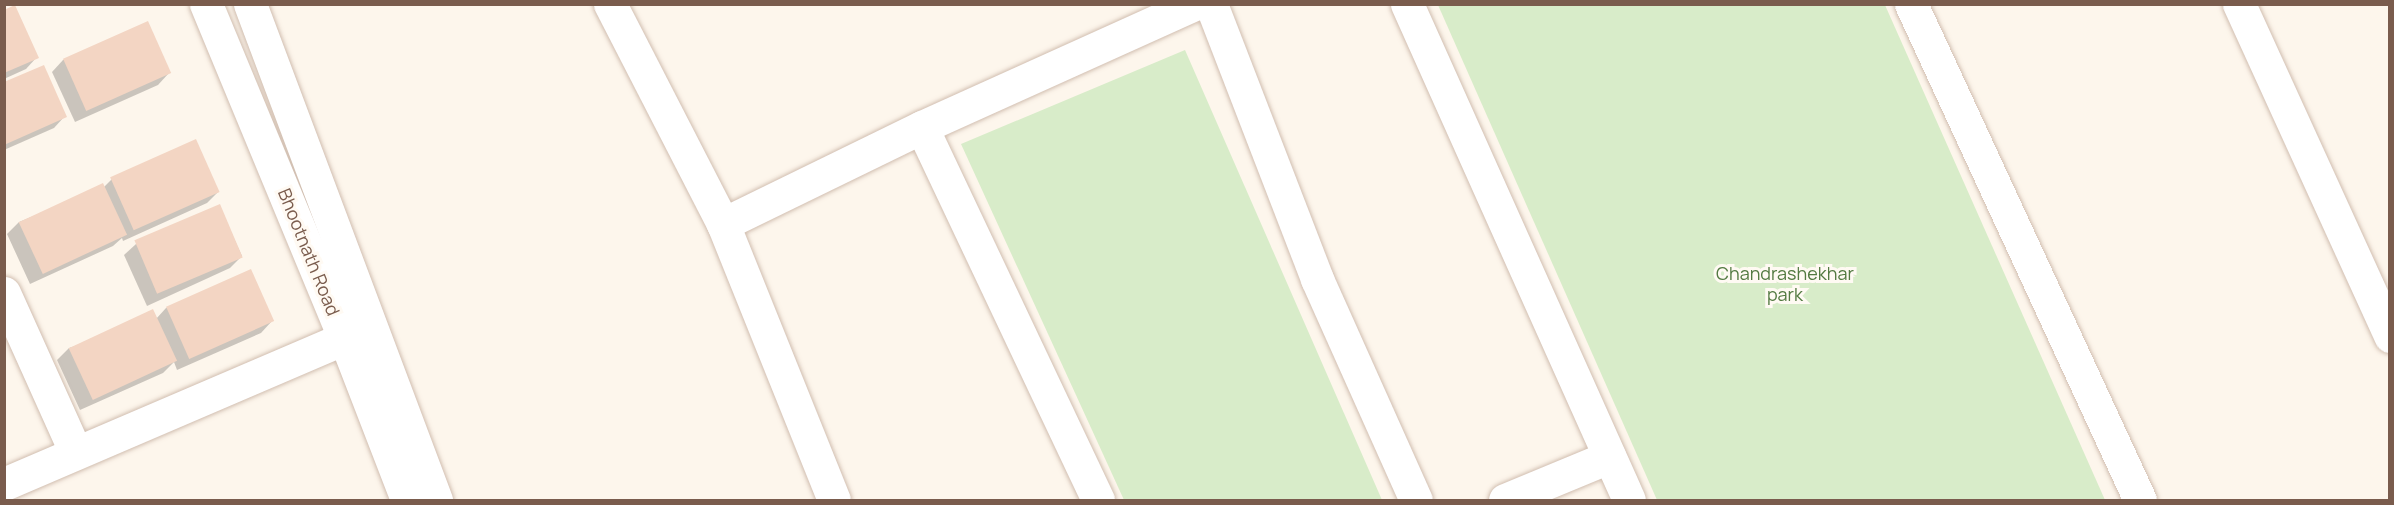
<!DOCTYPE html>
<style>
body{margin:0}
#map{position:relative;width:2394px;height:505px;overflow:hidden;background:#fdf6ec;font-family:Manrope,sans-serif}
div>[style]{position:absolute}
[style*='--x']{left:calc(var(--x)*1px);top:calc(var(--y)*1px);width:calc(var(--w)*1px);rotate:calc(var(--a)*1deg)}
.green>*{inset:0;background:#d8ecc9}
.shadow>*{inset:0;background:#0003}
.building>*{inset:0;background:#f3d5c3;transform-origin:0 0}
.roads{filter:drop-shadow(0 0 2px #d1beb0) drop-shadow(0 0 2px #d1beb0)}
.minor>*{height:33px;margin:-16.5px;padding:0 16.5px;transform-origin:16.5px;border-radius:16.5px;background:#fff}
span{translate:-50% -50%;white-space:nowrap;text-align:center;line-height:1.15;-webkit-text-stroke:6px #fffaf3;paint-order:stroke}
.street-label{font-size:18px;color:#7a5c4d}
.park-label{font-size:18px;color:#537a41}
.frame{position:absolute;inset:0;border:6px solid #7a5c4d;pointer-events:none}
</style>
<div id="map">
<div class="green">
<div style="clip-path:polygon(1438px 5px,1885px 5px,2105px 500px,1657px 500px)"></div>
<div style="clip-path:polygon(1185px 50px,1382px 500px,1124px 500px,961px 144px)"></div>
</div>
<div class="shadow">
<div style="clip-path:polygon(4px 12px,37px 57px,26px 69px,4px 79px)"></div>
<div style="clip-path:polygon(147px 23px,169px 73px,158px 85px,75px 122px,52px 72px,63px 60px)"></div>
<div style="clip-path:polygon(4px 84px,65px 116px,54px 128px,4px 150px)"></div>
<div style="clip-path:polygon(112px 179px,219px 191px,207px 203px,123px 241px,122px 238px,113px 246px,30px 284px,7px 234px,19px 222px,104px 187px)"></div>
<div style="clip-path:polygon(219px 206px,242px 256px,230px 268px,147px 306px,124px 255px,136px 244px)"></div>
<div style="clip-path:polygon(250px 271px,272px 321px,261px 333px,177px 370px,174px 362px,163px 373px,80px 410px,57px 360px,69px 348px,156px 319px,166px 308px)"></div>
</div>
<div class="building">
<div style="clip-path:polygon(15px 5px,39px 58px,4px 73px,4px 10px)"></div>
<div style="left:148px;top:21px;width:57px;height:93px;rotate:66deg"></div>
<div style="clip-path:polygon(44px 65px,67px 117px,4px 145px,4px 82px)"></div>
<div style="left:196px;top:139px;width:58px;height:94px;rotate:66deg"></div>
<div style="left:103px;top:183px;width:57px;height:93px;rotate:65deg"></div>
<div style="left:220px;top:204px;width:58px;height:93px;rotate:67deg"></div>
<div style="left:251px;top:269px;width:57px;height:93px;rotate:66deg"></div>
<div style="left:153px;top:309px;width:57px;height:93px;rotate:65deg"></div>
</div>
<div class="roads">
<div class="minor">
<div style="--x:206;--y:4;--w:363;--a:67.5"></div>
<div style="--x:345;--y:339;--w:173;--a:68.9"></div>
<div style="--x:250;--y:4;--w:530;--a:69.44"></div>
<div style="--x:610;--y:4;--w:247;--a:62.8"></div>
<div style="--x:723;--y:224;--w:297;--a:68.1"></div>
<div style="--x:1211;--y:4;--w:295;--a:68.9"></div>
<div style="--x:1317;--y:279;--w:242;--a:65.9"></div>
<div style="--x:1407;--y:4;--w:543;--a:65.89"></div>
<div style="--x:1911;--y:4;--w:546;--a:65.22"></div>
<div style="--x:2239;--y:4;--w:365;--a:65.5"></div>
<div style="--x:723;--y:224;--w:221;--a:-26"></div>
<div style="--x:4;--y:293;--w:175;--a:65.8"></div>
<div style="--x:4;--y:484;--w:392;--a:-23.2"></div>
<div style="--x:1098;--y:500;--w:412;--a:-115.3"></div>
<div style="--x:922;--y:127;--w:299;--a:-24.3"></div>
<div style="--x:1505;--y:500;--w:113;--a:-22.5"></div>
</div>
</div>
<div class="street-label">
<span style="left:309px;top:252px;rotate:68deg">Bhootnath Road</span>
</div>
<div class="park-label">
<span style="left:1785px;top:284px">Chandrashekhar<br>park</span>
</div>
<div class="frame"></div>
</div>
